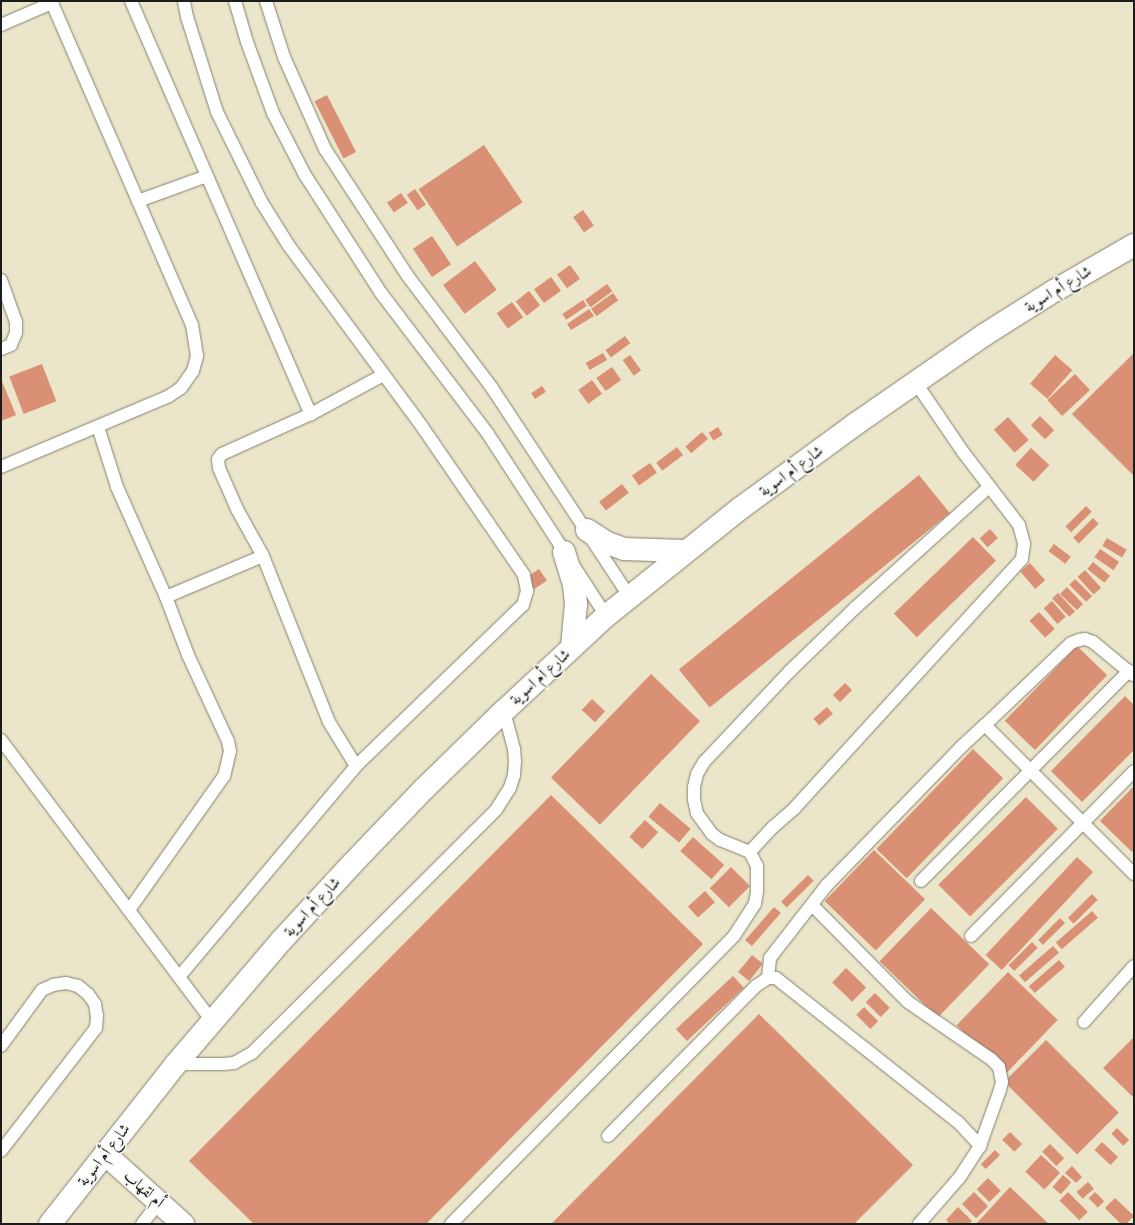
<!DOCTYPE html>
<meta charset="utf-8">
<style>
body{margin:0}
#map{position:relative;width:1135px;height:1225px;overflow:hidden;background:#ebe5c9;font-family:"Libre Bodoni",Amiri,serif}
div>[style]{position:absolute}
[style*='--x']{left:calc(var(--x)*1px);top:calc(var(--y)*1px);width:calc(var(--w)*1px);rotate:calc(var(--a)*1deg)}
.building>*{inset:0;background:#da9074;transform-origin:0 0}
.roads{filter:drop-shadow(0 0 1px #848072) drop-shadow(0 0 1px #848072)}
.lane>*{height:12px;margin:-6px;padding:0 6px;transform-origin:6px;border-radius:6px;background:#fff}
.street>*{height:22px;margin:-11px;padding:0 11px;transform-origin:11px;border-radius:11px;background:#fff}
.secondary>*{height:22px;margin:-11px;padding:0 11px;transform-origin:11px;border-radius:11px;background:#fff}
span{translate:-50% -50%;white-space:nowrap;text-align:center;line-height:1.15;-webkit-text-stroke:3.5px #f6f6f2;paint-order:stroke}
.street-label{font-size:16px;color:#1c1c1c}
.frame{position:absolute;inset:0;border:2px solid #1c1c1c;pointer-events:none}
</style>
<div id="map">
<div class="building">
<div style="left:327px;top:95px;width:64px;height:14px;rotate:63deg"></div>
<div style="left:484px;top:145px;width:69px;height:79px;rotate:56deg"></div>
<div style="left:415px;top:189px;width:19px;height:10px;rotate:55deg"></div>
<div style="left:401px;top:193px;width:12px;height:17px;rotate:55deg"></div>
<div style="left:583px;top:210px;width:19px;height:12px;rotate:55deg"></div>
<div style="left:432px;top:236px;width:34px;height:23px;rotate:56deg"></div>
<div style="left:475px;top:261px;width:36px;height:40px;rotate:53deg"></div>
<div style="left:570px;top:265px;width:17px;height:16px;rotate:54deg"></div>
<div style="left:551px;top:277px;width:17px;height:21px;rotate:54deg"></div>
<div style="left:607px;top:284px;width:9px;height:27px;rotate:54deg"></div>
<div style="left:529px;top:291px;width:18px;height:17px;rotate:52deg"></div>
<div style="left:613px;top:293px;width:9px;height:27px;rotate:54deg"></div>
<div style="left:583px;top:300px;width:7px;height:25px;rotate:56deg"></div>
<div style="left:512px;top:302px;width:19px;height:19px;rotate:54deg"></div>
<div style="clip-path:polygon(589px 309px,594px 316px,571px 330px,567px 324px)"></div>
<div style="left:625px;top:336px;width:9px;height:24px;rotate:54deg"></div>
<div style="left:603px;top:353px;width:8px;height:20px;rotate:60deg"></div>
<div style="clip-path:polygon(1134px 353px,1134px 476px,1072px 414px)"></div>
<div style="left:630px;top:355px;width:19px;height:9px;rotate:54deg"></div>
<div style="left:1055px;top:355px;width:23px;height:38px;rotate:41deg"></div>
<div style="left:42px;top:364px;width:40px;height:35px;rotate:69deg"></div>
<div style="left:612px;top:367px;width:16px;height:19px;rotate:55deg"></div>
<div style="left:1075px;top:374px;width:22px;height:38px;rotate:47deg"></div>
<div style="clip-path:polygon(1px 379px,16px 415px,1px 421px)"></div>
<div style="left:592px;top:380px;width:17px;height:17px;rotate:54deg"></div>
<div style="left:542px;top:386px;width:7px;height:13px;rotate:56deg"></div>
<div style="left:1040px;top:416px;width:20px;height:13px;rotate:45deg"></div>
<div style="left:1008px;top:417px;width:31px;height:19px;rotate:48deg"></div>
<div style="left:718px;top:427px;width:9px;height:11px;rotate:58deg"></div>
<div style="left:702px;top:432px;width:9px;height:22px;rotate:49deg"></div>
<div style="left:677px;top:447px;width:10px;height:26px;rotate:53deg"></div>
<div style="left:1031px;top:448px;width:25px;height:23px;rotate:43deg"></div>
<div style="left:650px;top:463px;width:12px;height:22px;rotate:55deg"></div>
<div style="left:919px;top:475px;width:49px;height:309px;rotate:51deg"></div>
<div style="left:622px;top:484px;width:11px;height:29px;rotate:52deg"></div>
<div style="left:1086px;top:506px;width:8px;height:29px;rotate:45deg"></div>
<div style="left:1093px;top:518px;width:8px;height:28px;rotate:45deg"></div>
<div style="left:990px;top:529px;width:12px;height:14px;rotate:48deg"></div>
<div style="left:973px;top:537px;width:33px;height:110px;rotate:46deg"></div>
<div style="left:1107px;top:538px;width:23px;height:9px;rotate:31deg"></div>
<div style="left:1054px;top:544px;width:21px;height:9px;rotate:37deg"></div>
<div style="left:1100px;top:549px;width:23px;height:10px;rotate:34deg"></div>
<div style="left:1093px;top:562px;width:22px;height:9px;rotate:39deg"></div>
<div style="left:1030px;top:563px;width:23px;height:13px;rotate:49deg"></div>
<div style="left:539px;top:569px;width:14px;height:15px;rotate:56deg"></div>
<div style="left:1085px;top:570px;width:24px;height:10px;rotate:48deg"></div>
<div style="left:1075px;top:579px;width:24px;height:8px;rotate:45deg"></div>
<div style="clip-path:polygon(1067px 587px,1083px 604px,1077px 610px,1060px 594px)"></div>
<div style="left:1058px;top:593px;width:25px;height:8px;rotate:47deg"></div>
<div style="left:1052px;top:601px;width:21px;height:11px;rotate:49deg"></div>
<div style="left:1039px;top:612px;width:23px;height:13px;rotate:47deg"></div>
<div style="left:1077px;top:646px;width:42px;height:104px;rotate:44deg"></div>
<div style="left:651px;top:674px;width:68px;height:144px;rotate:44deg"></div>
<div style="left:845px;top:683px;width:10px;height:17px;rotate:45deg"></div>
<div style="clip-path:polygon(1125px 696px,1134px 705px,1134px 750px,1082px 802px,1051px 771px)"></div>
<div style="left:592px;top:699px;width:18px;height:15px;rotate:43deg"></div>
<div style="left:827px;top:707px;width:9px;height:18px;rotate:49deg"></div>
<div style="left:973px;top:749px;width:42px;height:139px;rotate:44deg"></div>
<div style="clip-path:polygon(1134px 786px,1134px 849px,1132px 852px,1100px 821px)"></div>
<div style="clip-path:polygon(551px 795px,703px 944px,426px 1224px,254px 1224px,189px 1161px)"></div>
<div style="left:1026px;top:797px;width:45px;height:124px;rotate:45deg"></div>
<div style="left:660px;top:803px;width:40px;height:18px;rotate:40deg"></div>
<div style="left:645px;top:820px;width:18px;height:23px;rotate:43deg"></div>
<div style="left:693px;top:837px;width:42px;height:19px;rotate:42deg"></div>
<div style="left:874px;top:850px;width:71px;height:71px;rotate:44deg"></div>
<div style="left:1077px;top:857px;width:22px;height:134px;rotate:43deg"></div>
<div style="left:731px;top:867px;width:27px;height:30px;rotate:45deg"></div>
<div style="left:808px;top:875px;width:8px;height:38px;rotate:45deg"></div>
<div style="left:705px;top:891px;width:15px;height:23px;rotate:48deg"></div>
<div style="left:1092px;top:894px;width:8px;height:34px;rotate:45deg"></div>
<div style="left:774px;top:907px;width:9px;height:44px;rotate:41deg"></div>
<div style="left:931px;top:908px;width:81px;height:74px;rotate:44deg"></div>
<div style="left:1092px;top:911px;width:9px;height:48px;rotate:49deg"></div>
<div style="left:1060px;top:918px;width:7px;height:31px;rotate:45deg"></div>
<div style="left:1032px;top:942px;width:8px;height:33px;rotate:45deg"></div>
<div style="left:1053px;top:946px;width:9px;height:45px;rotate:49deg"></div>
<div style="left:752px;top:955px;width:14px;height:22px;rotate:39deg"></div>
<div style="left:1059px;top:960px;width:9px;height:40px;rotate:49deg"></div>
<div style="left:846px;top:968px;width:28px;height:20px;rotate:44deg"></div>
<div style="left:1008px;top:972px;width:69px;height:74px;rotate:44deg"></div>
<div style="left:733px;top:976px;width:16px;height:78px;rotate:47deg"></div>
<div style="left:875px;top:993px;width:21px;height:13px;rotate:45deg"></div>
<div style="left:864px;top:1007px;width:20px;height:11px;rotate:45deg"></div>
<div style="clip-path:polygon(759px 1014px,913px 1165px,854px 1224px,551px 1224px)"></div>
<div style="clip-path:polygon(1134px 1037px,1134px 1098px,1103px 1068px)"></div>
<div style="left:1046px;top:1040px;width:103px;height:59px;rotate:45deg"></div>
<div style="left:1117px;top:1128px;width:17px;height:8px;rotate:45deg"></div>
<div style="left:1010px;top:1132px;width:17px;height:11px;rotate:45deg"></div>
<div style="left:1102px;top:1142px;width:22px;height:11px;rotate:43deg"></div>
<div style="left:1050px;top:1144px;width:20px;height:11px;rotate:45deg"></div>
<div style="left:995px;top:1150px;width:7px;height:20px;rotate:45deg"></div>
<div style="left:1041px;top:1155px;width:26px;height:23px;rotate:43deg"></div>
<div style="clip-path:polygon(1072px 1166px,1082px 1177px,1076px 1183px,1065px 1173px)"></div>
<div style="left:1063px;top:1175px;width:11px;height:16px;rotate:41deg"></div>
<div style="left:988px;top:1178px;width:18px;height:16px;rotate:45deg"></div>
<div style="left:1088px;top:1182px;width:9px;height:15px;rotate:49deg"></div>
<div style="clip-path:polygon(1010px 1187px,1049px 1224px,976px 1224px)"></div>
<div style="left:974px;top:1192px;width:20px;height:17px;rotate:45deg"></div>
<div style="left:1068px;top:1192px;width:28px;height:12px;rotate:45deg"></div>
<div style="left:1095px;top:1192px;width:13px;height:9px;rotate:45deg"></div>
<div style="clip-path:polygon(1115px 1198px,1134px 1216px,1126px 1224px,1121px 1224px,1105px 1208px)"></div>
<div style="clip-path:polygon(958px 1207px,972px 1221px,969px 1224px,950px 1224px,946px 1220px)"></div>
</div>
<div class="roads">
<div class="lane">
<div style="--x:131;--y:1;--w:451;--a:66.5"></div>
<div style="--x:235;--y:1;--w:43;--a:73.7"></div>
<div style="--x:247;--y:42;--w:76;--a:69.9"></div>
<div style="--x:273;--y:113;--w:70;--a:62.7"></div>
<div style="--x:305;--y:175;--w:140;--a:57.2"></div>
<div style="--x:381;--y:293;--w:177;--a:52.8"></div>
<div style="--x:488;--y:434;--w:217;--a:57"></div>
<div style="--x:266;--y:1;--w:59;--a:72.2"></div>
<div style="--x:284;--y:57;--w:101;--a:66"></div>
<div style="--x:325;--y:149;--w:150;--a:56.9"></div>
<div style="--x:407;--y:275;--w:141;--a:53"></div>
<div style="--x:492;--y:388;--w:250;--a:56.6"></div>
<div style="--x:1;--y:25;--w:56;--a:-23.3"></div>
<div style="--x:52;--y:3;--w:2;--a:-117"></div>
<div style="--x:138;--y:201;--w:73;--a:-19.9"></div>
<div style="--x:1;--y:280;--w:45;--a:70.3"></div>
<div style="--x:16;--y:322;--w:11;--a:90"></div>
<div style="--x:16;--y:333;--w:13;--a:113"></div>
<div style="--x:11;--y:345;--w:11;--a:158"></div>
<div style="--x:916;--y:383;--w:83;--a:55.7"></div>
<div style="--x:963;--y:452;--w:92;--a:52.5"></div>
<div style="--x:1019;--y:525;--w:20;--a:75"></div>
<div style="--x:1024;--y:544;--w:15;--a:98"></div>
<div style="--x:1022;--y:559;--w:337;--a:132.4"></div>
<div style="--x:795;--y:808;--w:29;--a:139"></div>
<div style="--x:773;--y:827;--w:34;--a:133"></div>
<div style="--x:750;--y:852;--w:32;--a:-158"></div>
<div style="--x:720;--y:840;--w:10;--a:-143"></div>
<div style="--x:712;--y:834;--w:26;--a:-126"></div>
<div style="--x:697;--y:813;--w:13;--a:-103"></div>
<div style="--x:694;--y:800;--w:13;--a:-90"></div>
<div style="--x:694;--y:787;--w:13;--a:-77"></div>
<div style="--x:697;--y:774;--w:14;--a:-60"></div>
<div style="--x:704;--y:762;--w:125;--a:-46.6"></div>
<div style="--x:790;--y:671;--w:91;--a:-44.1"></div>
<div style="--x:855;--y:608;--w:181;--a:-42.1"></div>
<div style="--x:98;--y:427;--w:63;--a:72.4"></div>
<div style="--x:117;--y:487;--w:120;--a:66"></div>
<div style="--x:166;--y:597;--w:62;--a:69.2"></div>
<div style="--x:188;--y:655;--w:95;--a:65.1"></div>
<div style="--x:228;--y:741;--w:10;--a:79"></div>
<div style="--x:230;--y:751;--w:26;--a:103"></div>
<div style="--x:224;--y:776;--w:164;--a:125.3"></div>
<div style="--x:1;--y:467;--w:182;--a:-22.9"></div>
<div style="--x:169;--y:396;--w:14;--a:-34"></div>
<div style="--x:181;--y:388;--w:21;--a:-55"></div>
<div style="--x:193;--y:371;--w:16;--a:-75"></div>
<div style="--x:197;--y:356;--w:31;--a:-99"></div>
<div style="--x:192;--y:325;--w:351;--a:-113.5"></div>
<div style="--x:166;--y:597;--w:105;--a:-22.9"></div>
<div style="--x:985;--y:725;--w:119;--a:-43.6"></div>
<div style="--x:1071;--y:643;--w:9;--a:-21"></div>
<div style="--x:1079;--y:640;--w:6;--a:-9"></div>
<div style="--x:1085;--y:639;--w:9;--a:21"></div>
<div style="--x:1093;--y:642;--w:52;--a:39.5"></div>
<div style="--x:1;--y:740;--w:351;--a:53.1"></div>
<div style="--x:356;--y:766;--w:52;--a:-121.5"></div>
<div style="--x:329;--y:722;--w:179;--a:-111.7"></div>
<div style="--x:263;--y:556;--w:54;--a:-119"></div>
<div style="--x:237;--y:509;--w:45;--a:-113.7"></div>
<div style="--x:219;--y:468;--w:9;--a:-96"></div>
<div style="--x:218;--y:459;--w:6;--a:-51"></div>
<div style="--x:222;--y:454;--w:98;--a:-24.2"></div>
<div style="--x:311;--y:414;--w:82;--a:-28.4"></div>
<div style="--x:921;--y:881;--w:296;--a:-45.3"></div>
<div style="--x:812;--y:905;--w:136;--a:45.3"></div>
<div style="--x:908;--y:1002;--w:101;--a:34.5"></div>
<div style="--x:991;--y:1059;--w:11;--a:45"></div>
<div style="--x:999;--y:1067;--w:15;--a:79"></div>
<div style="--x:1002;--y:1082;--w:8;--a:104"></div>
<div style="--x:1000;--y:1090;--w:59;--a:109.7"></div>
<div style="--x:971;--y:936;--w:232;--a:-45.3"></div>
<div style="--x:179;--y:977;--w:275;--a:-50"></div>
<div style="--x:356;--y:766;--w:232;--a:-44"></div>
<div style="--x:523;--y:605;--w:15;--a:-74"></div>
<div style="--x:527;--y:591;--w:16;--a:-101"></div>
<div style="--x:524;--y:575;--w:62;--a:-124.5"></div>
<div style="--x:489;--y:524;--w:120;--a:-124.5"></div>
<div style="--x:421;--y:425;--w:222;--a:-126.4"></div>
<div style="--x:289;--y:246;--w:51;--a:-122.1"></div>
<div style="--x:262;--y:203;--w:102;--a:-116.3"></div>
<div style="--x:217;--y:112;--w:100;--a:-107.5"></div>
<div style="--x:187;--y:17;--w:16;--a:-101"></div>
<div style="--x:768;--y:978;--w:20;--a:-84"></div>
<div style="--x:770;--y:958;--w:91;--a:-52.1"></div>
<div style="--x:826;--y:886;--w:192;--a:-45.8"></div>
<div style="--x:960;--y:748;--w:34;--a:-43"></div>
<div style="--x:985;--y:725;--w:211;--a:45"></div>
<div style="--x:1084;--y:1022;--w:75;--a:-48.2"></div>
<div style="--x:1;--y:1046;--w:69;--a:-53.8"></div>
<div style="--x:42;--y:990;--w:12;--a:-24"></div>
<div style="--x:53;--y:985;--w:13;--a:-9"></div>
<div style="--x:66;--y:983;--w:12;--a:14"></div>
<div style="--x:78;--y:986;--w:13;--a:39"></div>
<div style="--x:88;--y:994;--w:12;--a:55"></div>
<div style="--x:95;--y:1004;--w:12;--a:81"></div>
<div style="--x:97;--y:1016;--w:12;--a:95"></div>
<div style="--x:96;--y:1028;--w:155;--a:127.7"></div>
<div style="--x:176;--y:1064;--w:48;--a:0"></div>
<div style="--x:224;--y:1064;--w:10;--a:-6"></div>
<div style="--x:234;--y:1063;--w:21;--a:-29"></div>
<div style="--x:252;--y:1053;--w:344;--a:-44.9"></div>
<div style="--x:496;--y:810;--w:26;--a:-58"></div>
<div style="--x:510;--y:788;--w:14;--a:-73"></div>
<div style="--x:514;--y:775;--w:13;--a:-86"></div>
<div style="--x:515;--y:762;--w:13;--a:-94"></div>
<div style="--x:514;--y:749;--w:39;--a:-105"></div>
<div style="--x:608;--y:1136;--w:211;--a:-45.4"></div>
<div style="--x:756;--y:986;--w:14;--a:-34"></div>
<div style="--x:768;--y:978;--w:8;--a:0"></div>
<div style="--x:776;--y:978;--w:232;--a:38.4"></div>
<div style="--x:958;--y:1122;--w:33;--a:47"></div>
<div style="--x:980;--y:1146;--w:38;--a:123"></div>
<div style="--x:959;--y:1178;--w:61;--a:131"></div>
<div style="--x:142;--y:1224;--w:28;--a:-52"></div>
<div style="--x:451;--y:1224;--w:404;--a:-45.5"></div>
<div style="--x:734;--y:936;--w:38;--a:-57"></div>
<div style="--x:755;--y:904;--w:12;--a:-81"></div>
<div style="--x:757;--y:892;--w:26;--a:-90"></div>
<div style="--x:757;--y:866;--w:16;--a:-117"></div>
</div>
<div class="street">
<div style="--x:105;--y:1154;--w:105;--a:41.9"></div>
</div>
<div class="secondary">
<div style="--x:587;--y:530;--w:24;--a:33"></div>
<div style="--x:607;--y:543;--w:18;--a:19"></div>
<div style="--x:624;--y:549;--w:61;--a:1.9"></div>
<div style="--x:564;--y:552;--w:34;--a:73"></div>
<div style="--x:574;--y:585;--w:19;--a:84"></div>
<div style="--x:576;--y:604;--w:43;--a:95.3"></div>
<div style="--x:50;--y:1224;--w:204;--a:-51.8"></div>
<div style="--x:176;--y:1064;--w:162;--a:-49.5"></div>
<div style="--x:281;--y:941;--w:105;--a:-47.3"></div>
<div style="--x:352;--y:864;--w:105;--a:-46.2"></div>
<div style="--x:425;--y:788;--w:110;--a:-44.3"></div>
<div style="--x:504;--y:711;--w:139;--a:-43"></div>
<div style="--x:606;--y:616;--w:173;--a:-38.7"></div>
<div style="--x:741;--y:508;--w:144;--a:-36.2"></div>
<div style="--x:857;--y:423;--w:155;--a:-34.7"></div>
<div style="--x:984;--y:335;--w:83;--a:-32.2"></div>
<div style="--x:1054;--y:291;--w:92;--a:-29.9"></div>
</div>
</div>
<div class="street-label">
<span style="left:1058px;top:289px;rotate:-31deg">شارع أم اسوية</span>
<span style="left:791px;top:471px;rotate:-36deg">شارع أم اسوية</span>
<span style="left:540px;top:677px;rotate:-42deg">شارع أم اسوية</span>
<span style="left:312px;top:907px;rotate:-47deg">شارع أم اسوية</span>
<span style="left:104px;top:1155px;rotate:-52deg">شارع أم اسوية</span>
<span style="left:144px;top:1189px;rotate:41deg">أم لقهاب</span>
</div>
<div class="frame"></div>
</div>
